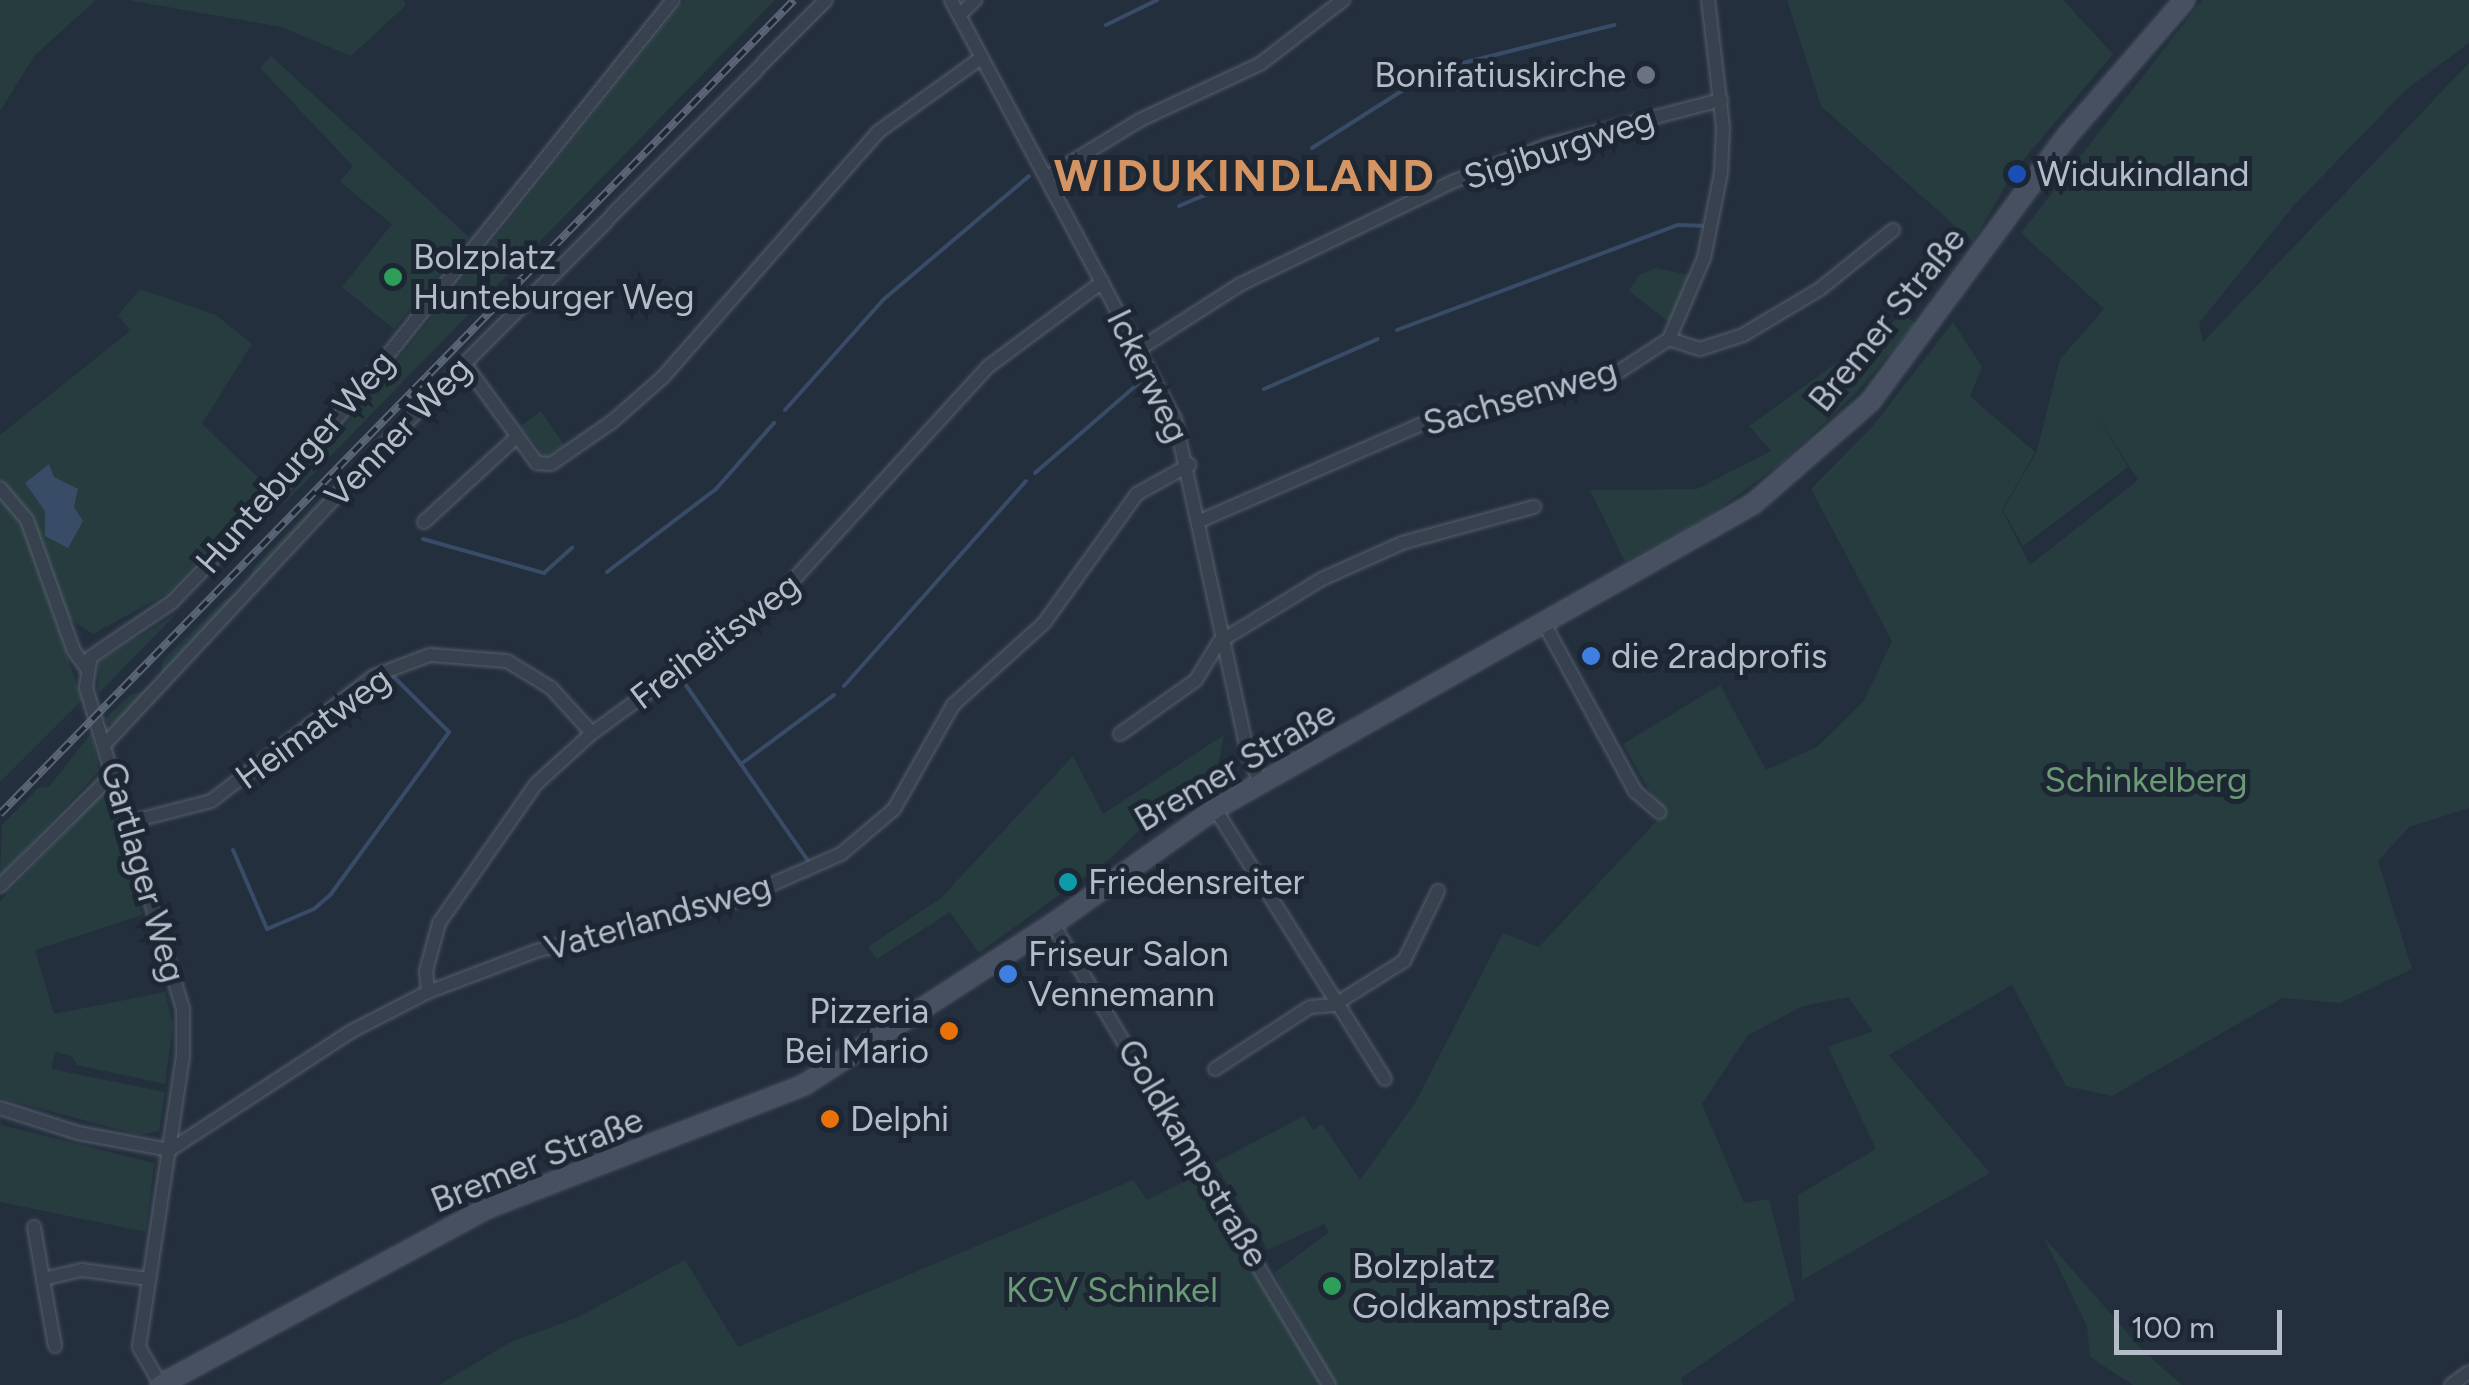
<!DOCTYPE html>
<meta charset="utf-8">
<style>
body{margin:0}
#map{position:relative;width:2469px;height:1385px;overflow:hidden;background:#242f3e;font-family:Figtree,sans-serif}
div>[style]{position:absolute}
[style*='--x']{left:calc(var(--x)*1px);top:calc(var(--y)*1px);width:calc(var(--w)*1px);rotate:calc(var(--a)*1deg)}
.green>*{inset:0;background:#263c3f}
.water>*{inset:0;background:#394c67}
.stream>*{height:4px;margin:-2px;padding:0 2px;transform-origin:2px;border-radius:2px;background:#394c67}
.roads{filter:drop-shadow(0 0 2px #565f6c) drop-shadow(0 0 2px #565f6c)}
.minor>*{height:12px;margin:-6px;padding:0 6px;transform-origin:6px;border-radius:6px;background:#38414e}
.secondary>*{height:18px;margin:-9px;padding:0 9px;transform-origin:9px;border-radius:9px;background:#465061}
.rail>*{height:8px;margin-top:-4px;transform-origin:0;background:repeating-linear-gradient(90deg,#1d2633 0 11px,#5a6575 0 22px);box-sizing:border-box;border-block:2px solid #5a6575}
.dots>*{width:28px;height:28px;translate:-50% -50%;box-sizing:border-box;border:5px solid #1d2633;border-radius:50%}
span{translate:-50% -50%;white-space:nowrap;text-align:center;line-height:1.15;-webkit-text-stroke:10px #1d2633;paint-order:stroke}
.poi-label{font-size:35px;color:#b4bcc9}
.right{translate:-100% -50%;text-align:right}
.left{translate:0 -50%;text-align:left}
.street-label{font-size:35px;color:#b4bcc9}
.park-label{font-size:35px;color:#6b9a76}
.district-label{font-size:45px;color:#d59563;font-weight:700;letter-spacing:2.5px}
.scale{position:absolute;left:2114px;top:1310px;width:168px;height:45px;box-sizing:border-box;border:5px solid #b4bcc9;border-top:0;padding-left:12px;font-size:30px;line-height:35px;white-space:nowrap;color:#b4bcc9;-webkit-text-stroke:8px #1d2633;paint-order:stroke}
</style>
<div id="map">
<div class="green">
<div style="clip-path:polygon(0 0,96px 0,35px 55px,0 111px)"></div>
<div style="clip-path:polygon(127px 0,403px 0,406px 5px,351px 56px,281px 27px)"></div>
<div style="clip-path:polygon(684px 0,775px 0,278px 510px,451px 293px)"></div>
<div style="clip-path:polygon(1787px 0,2063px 0,2113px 54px,2014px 171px,1973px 242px,1821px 106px)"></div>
<div style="clip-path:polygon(2202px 0,2469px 0,2469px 43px,2408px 88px,2295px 204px,2199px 323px,2203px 342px,2469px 63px,2469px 808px,2409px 827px,2378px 861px,2412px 969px,2340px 1003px,2283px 998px,2112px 1096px,2066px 1086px,2012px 985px,1889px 1055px,1990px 1173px,1802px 1280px,1798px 1195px,1876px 1149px,1828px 1047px,1873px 1031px,1848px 997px,1803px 1006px,1748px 1035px,1702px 1104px,1744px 1203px,1769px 1199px,1795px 1300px,1681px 1378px,1683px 1385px,1334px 1385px,1274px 1273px,1329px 1232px,1324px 1224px,1268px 1250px,1214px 1163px,1304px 1116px,1313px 1130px,1322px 1124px,1360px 1180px,1415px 1103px,1503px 933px,1539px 947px,1663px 814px,1623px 744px,1720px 685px,1766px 770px,1817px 747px,1864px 701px,1892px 641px,1811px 489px,1873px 426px,1953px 322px,1982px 367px,1970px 396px,2035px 452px,2002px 510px,2030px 565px,2138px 480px,2093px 410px,2128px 467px,2023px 546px,2003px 510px,2037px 451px,2060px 359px,2104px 309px,2021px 233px)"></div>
<div style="clip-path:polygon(271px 56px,469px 237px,394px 329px,342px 287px,392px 224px,340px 182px,353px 166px,260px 68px)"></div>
<div style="clip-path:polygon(1656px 268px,1689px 275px,1670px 323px,1629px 291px,1639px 275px)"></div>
<div style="clip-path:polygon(140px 289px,216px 315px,252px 344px,202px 424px,268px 487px,167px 594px,93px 634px,69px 619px,31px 519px,0 484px,0 435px,130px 331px,118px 315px)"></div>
<div style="clip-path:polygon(1903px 315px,1916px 323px,1857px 392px,1782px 463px,1710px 515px,1625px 562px,1590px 490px,1697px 489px,1771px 451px,1749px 426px)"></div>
<div style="clip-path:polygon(541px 411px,564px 445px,545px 457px,521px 426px)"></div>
<div style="clip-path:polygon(390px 427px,239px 600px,119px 723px,108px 724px,105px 719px,130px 695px,146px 690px,160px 676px,163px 660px,222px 602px,249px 585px,253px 568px)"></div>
<div style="clip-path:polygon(0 492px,21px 518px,82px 700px,0 782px)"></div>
<div style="clip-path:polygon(176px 614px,98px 694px,99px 661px)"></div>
<div style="clip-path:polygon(92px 732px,99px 771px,0 876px,2px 825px,38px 788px,49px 787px)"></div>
<div style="clip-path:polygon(1224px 735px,1214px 786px,1154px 816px,1113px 856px,979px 953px,950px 912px,877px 959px,868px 947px,941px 898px,1073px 756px,1103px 814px)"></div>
<div style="clip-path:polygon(105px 790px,142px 915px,35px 950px,54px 1014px,165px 992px,173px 1025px,165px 1084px,77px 1065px,72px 1056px,55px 1052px,51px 1069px,165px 1092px,159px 1131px,140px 1135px,0 1098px,0 901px)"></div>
<div style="clip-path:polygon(0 1115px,1px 1125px,154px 1163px,146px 1232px,0 1202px)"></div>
<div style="clip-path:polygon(1197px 1175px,1323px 1385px,439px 1385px,511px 1342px,576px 1318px,685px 1260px,738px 1347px,1133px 1180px,1147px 1200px)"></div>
<div style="clip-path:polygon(2043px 1236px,2142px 1350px,2182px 1385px,2133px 1385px,2090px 1357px,2087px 1326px)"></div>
</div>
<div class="water">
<div style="clip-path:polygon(49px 464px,54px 477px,78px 489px,74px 507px,83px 521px,68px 548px,45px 536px,45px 511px,25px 483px)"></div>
</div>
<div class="stream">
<div style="--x:1106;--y:25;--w:57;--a:-26.1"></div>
<div style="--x:1312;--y:148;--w:146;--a:-32.4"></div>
<div style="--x:1435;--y:70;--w:185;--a:-14.1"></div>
<div style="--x:1179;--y:206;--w:121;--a:-22.8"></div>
<div style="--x:1397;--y:330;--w:300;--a:-20.5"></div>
<div style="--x:1678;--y:225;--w:24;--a:2"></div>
<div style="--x:1264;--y:389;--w:124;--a:-23.7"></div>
<div style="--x:785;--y:410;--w:149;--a:-48.3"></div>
<div style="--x:884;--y:299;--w:190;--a:-40.3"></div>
<div style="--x:1035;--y:473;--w:139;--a:-40.9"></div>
<div style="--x:423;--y:539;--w:126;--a:15.7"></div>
<div style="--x:544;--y:573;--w:38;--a:-42"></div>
<div style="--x:607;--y:572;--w:137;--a:-37.3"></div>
<div style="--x:716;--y:489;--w:88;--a:-48.7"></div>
<div style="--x:683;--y:681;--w:221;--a:55.2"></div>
<div style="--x:844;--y:686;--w:274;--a:-48.4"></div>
<div style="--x:741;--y:764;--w:116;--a:-36.6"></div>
<div style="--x:233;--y:850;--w:86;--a:66.7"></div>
<div style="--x:267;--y:929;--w:51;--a:-23.1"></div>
<div style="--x:314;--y:909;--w:23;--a:-41"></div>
<div style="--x:331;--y:894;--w:200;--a:-53.9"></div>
<div style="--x:449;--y:732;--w:81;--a:-135"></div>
</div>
<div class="roads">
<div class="minor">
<div style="--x:951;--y:0;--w:475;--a:61.9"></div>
<div style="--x:1175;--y:419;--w:343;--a:77.7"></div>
<div style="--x:1248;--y:754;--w:33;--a:67"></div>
<div style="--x:959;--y:15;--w:22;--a:-43"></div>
<div style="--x:1047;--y:177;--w:109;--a:-31.5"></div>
<div style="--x:1140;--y:120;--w:132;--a:-25"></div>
<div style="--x:1260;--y:64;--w:105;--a:-37.6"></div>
<div style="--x:1669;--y:339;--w:33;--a:18"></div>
<div style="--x:1700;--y:349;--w:45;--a:-18"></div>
<div style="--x:1743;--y:335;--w:90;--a:-30.9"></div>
<div style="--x:1820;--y:289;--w:94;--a:-38.9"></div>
<div style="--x:1138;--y:350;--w:122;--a:-32.7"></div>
<div style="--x:1241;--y:284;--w:234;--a:-25.8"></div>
<div style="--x:1452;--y:182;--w:103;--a:-21.1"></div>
<div style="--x:1548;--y:145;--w:179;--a:-14.6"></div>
<div style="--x:464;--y:363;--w:124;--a:53.9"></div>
<div style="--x:537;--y:463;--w:14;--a:4"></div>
<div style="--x:551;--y:464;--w:75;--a:-34.7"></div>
<div style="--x:613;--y:421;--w:67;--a:-41.3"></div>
<div style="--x:663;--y:377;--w:326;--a:-48.7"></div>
<div style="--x:878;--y:132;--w:127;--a:-35.7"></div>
<div style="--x:0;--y:488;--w:42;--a:49.8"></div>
<div style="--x:27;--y:520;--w:139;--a:70.3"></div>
<div style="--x:74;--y:651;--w:22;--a:54"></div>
<div style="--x:1202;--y:520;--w:237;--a:-23.6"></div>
<div style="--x:1419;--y:425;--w:208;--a:-15"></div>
<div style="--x:1620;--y:371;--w:59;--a:-33.1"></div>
<div style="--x:1669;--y:339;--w:88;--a:-66.6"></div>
<div style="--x:1704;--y:258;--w:87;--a:-78.7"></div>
<div style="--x:1721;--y:173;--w:46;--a:-87.5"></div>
<div style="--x:1723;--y:127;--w:128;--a:-96.7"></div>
<div style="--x:424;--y:522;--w:127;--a:-42.5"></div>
<div style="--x:1546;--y:627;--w:187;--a:61.5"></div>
<div style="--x:1635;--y:791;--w:32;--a:41"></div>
<div style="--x:1120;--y:734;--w:93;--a:-35.4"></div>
<div style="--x:1196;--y:680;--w:44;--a:-58.8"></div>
<div style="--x:1219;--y:642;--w:121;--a:-31.5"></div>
<div style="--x:1322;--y:579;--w:88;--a:-24.2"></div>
<div style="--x:1402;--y:543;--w:137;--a:-15.3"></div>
<div style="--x:105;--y:744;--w:412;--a:-47"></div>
<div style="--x:386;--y:443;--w:624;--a:-45.19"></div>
<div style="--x:1215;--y:809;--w:319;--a:57.8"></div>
<div style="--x:130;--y:822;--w:84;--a:-14.5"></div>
<div style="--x:211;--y:801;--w:205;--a:-37.5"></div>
<div style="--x:374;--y:676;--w:60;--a:-20.6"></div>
<div style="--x:430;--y:655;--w:77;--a:4.5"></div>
<div style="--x:507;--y:661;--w:52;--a:31.5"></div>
<div style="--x:551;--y:688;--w:61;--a:47.7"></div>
<div style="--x:0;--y:886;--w:161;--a:-44.7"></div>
<div style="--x:1053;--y:924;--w:537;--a:59.09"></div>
<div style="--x:428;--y:992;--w:21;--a:-95"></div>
<div style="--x:426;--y:971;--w:50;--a:-74.8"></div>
<div style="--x:439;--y:923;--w:169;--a:-55.1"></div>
<div style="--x:536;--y:784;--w:76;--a:-42.3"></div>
<div style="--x:592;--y:733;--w:226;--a:-36"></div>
<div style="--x:775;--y:600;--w:317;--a:-47.6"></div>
<div style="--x:989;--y:366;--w:141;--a:-36.6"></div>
<div style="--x:1215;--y:1069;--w:113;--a:-33.1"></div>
<div style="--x:1310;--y:1007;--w:24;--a:-5"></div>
<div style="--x:1334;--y:1005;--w:83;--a:-32.2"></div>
<div style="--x:1404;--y:961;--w:78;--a:-64.1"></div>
<div style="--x:0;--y:1108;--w:82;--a:17.8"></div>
<div style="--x:78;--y:1133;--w:94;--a:10.5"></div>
<div style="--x:170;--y:1150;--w:217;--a:-33.2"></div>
<div style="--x:352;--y:1031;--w:85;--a:-27.2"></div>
<div style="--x:428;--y:992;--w:116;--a:-20.8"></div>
<div style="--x:536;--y:951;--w:202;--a:-14"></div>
<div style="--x:732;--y:902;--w:119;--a:-23.8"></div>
<div style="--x:841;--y:854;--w:70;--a:-40.3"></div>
<div style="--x:894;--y:809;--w:120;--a:-60.4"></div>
<div style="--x:953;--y:705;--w:122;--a:-42"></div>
<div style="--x:1044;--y:623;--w:159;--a:-54.2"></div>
<div style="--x:1137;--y:494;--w:60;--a:-29.1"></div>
<div style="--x:34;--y:1227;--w:53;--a:80.2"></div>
<div style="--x:55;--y:1346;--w:68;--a:-100.2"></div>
<div style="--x:43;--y:1279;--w:40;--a:-13"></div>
<div style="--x:82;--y:1270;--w:68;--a:7.7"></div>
<div style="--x:161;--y:1385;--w:44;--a:-120.1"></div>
<div style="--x:139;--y:1347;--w:293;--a:-81.4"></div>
<div style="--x:183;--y:1057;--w:48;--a:-90"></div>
<div style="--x:183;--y:1009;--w:336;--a:-106.8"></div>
<div style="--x:86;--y:687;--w:30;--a:-81"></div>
<div style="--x:91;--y:657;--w:98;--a:-34.2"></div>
<div style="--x:172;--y:602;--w:151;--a:-46.1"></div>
<div style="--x:277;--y:493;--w:632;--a:-51.23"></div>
<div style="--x:2451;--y:1385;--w:22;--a:-36"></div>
</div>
<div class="secondary">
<div style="--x:160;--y:1385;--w:372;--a:-28.4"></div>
<div style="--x:487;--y:1208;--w:340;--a:-21.2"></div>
<div style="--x:804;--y:1085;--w:297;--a:-32.9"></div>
<div style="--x:1053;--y:924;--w:199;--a:-35.4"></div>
<div style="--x:1215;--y:809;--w:618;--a:-29.55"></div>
<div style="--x:1753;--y:504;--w:155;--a:-41.1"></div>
<div style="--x:1870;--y:402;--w:331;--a:-53.5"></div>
<div style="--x:2067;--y:136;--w:180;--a:-49.1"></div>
</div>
</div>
<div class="rail">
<div style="--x:0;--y:814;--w:1137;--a:-45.71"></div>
</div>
<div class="dots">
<div style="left:1646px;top:75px;background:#6b7280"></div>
<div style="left:2017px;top:174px;background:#1a4fb4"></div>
<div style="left:393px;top:277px;background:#2e9e5b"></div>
<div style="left:1591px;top:656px;background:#3f7fe0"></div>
<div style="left:1068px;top:882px;background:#0f9aa8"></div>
<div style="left:1008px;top:974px;background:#3f7fe0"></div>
<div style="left:949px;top:1031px;background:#e8710a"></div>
<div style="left:830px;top:1119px;background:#e8710a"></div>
<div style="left:1332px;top:1286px;background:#2e9e5b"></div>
</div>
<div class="poi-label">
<span class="right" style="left:1626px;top:75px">Bonifatiuskirche</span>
<span class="left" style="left:2037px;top:174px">Widukindland</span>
<span class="left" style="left:413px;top:277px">Bolzplatz<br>Hunteburger Weg</span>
<span class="left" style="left:1611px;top:656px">die 2radprofis</span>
<span class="left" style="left:1088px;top:882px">Friedensreiter</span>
<span class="left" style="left:1028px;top:974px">Friseur Salon<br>Vennemann</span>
<span class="right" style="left:929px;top:1031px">Pizzeria<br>Bei Mario</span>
<span class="left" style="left:850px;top:1119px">Delphi</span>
<span class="left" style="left:1352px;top:1286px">Bolzplatz<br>Goldkampstraße</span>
</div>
<div class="street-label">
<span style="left:1559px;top:148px;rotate:-18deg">Sigiburgweg</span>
<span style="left:1887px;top:319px;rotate:-51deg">Bremer Straße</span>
<span style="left:1148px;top:376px;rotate:64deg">Ickerweg</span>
<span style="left:1520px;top:397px;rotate:-16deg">Sachsenweg</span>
<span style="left:398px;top:432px;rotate:-46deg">Venner Weg</span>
<span style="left:295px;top:462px;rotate:-49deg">Hunteburger Weg</span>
<span style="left:715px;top:641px;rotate:-37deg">Freiheitsweg</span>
<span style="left:313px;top:728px;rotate:-36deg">Heimatweg</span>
<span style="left:1235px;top:766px;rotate:-30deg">Bremer Straße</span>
<span style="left:143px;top:872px;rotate:74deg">Gartlager Weg</span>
<span style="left:658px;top:917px;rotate:-16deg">Vaterlandsweg</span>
<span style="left:1193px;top:1153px;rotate:59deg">Goldkampstraße</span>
<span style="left:537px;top:1160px;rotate:-22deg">Bremer Straße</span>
</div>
<div class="park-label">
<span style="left:2146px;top:780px">Schinkelberg</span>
<span style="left:1112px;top:1290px">KGV Schinkel</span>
</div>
<div class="district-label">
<span style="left:1245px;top:176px">WIDUKINDLAND</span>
</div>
<div class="scale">100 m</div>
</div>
